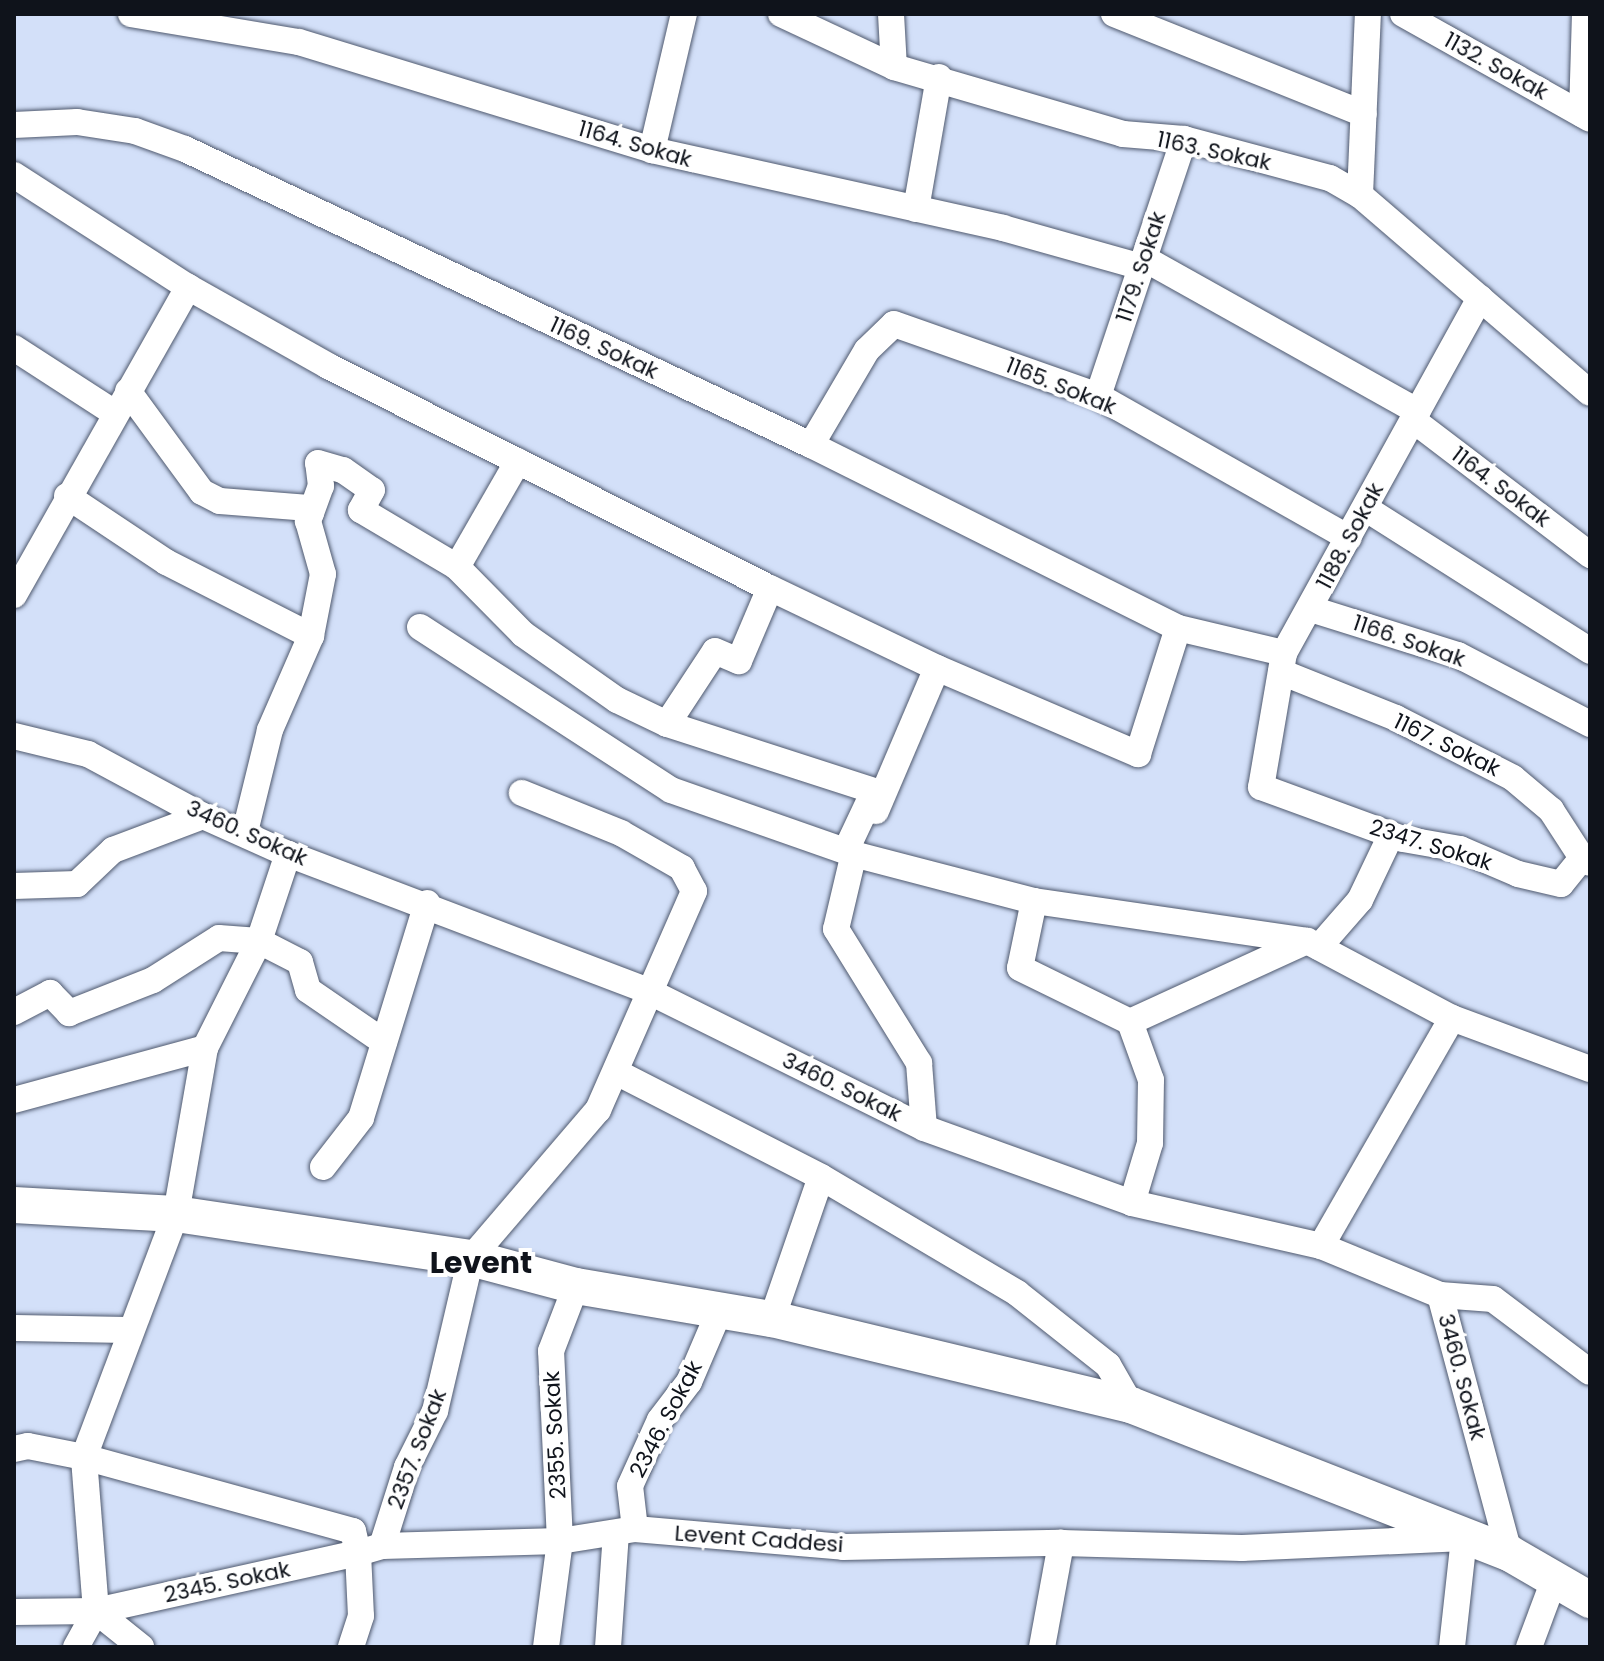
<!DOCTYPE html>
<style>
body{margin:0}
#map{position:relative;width:1604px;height:1661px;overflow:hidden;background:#d3e0f9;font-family:Poppins,sans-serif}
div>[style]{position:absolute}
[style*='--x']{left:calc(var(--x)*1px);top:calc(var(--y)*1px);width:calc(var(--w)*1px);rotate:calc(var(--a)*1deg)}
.roads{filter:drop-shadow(0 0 2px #4f596e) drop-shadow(0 0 2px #4f596e)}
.street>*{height:26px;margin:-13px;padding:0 13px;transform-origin:13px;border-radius:13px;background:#fff}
.secondary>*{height:36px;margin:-18px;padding:0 18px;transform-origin:18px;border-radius:18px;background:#fff}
span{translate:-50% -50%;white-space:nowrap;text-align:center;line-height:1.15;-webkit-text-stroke:8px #fff;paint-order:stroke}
.street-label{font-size:22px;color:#0f131b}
.district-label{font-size:30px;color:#0f131b;font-weight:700}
.frame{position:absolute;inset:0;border:16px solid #0f131b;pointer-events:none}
</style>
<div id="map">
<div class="roads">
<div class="street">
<div style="--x:131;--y:14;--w:170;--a:9.5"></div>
<div style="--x:299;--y:42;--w:369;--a:17"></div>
<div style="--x:652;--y:150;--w:360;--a:12.5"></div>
<div style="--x:1003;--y:228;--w:144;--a:15.7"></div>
<div style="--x:781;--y:14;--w:125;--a:25.1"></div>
<div style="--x:894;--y:67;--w:239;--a:16.3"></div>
<div style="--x:1123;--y:134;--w:61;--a:4.7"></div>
<div style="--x:1184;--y:139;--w:151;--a:15"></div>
<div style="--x:1330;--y:178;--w:34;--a:30"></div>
<div style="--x:1360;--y:195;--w:303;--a:40.7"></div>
<div style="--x:891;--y:14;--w:53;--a:86.8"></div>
<div style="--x:1114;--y:14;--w:269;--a:21.8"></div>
<div style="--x:1403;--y:14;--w:214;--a:29.3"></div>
<div style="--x:1582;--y:114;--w:100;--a:-88.3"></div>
<div style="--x:14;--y:125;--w:63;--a:-2.7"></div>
<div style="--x:77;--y:122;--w:59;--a:8.8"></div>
<div style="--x:135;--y:131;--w:53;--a:19.8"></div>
<div style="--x:185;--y:149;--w:692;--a:25.31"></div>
<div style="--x:811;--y:445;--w:410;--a:26.5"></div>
<div style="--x:1178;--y:628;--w:109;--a:13.3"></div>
<div style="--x:652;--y:150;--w:140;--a:-76.8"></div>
<div style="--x:14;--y:175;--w:207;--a:32.8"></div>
<div style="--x:188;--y:287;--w:161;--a:29.4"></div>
<div style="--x:328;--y:366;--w:495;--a:26.7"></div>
<div style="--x:770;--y:588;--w:185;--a:25.6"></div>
<div style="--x:937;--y:668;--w:219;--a:23.2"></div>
<div style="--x:1138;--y:754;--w:132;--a:-72.4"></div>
<div style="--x:1360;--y:195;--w:181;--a:-87.5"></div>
<div style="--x:916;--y:209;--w:134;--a:-80.1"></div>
<div style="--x:1145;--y:259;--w:312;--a:29.2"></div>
<div style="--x:1480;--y:298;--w:406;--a:118.9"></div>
<div style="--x:1284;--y:653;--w:136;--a:99.7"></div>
<div style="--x:1261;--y:787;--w:151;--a:20.1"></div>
<div style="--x:1403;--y:839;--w:58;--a:10"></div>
<div style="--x:1460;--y:849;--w:63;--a:23.3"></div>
<div style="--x:1518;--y:874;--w:44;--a:13.1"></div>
<div style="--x:1561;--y:884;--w:33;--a:-51"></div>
<div style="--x:1582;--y:858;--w:9;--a:32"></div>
<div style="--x:14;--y:348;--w:121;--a:32.9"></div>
<div style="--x:128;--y:391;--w:125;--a:53.8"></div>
<div style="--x:202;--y:492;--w:20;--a:27"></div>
<div style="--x:220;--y:501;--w:89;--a:4.5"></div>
<div style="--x:309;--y:508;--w:5;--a:68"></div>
<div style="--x:311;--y:513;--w:9;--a:111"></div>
<div style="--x:308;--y:521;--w:55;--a:74.2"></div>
<div style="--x:323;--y:574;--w:63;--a:101"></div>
<div style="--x:311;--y:636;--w:103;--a:113.6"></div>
<div style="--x:270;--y:730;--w:105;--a:103.8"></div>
<div style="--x:1098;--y:396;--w:271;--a:-71.5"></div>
<div style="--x:1413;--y:420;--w:223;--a:37.3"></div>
<div style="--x:811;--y:445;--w:110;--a:-59.5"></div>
<div style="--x:867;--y:350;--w:37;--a:-44"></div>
<div style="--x:894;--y:324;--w:216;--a:19.4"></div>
<div style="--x:1098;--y:396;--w:288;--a:29.5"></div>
<div style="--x:67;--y:496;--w:119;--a:33.7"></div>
<div style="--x:166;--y:562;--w:163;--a:27"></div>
<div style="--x:1365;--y:508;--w:267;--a:32.4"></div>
<div style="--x:311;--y:513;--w:29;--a:-70"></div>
<div style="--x:321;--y:486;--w:23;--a:-97"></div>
<div style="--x:318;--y:463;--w:26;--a:16"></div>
<div style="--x:343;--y:470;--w:35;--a:35"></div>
<div style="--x:372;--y:490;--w:23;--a:119"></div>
<div style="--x:361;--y:510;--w:112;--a:30.7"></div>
<div style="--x:457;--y:567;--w:94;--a:45.4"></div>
<div style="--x:523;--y:634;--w:115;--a:35.1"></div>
<div style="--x:617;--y:700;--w:55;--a:25.6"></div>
<div style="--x:667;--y:724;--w:218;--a:17.9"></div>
<div style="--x:874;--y:791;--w:63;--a:115.3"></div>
<div style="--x:457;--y:567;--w:122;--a:-60.1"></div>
<div style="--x:14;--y:595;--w:354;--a:-60.5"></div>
<div style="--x:1311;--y:609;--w:154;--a:17.4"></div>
<div style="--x:1458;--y:655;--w:149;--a:27.6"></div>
<div style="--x:420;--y:627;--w:299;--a:33"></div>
<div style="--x:671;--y:790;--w:197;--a:19.3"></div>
<div style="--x:857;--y:855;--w:183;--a:14.6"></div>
<div style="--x:1034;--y:901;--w:276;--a:8.3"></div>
<div style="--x:1307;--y:941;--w:164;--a:28"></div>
<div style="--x:1452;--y:1018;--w:147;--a:20.3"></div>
<div style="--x:1281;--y:672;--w:124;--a:21.8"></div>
<div style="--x:1396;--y:718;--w:131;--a:27.1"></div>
<div style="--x:1513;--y:778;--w:50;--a:40.1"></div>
<div style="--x:1551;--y:810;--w:57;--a:57.1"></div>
<div style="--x:667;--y:724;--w:87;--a:-56.7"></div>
<div style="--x:715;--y:651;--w:26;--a:23"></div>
<div style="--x:739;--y:661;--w:79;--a:-67"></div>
<div style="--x:14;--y:736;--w:76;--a:13.7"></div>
<div style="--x:88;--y:754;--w:131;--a:28.3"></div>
<div style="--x:203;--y:816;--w:93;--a:24.1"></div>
<div style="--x:288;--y:854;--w:385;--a:20.8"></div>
<div style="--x:648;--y:991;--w:308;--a:26.4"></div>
<div style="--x:924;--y:1128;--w:221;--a:19.8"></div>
<div style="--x:1132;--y:1203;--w:194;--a:12.8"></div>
<div style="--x:1321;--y:1246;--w:129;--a:22.4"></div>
<div style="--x:1440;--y:1295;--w:267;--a:75"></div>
<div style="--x:876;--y:811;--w:155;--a:-66.9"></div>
<div style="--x:854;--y:853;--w:78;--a:103.3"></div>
<div style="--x:836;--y:929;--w:158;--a:58.2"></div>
<div style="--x:919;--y:1063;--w:65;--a:85.6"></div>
<div style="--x:14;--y:886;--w:63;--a:-1.8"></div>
<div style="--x:77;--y:884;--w:50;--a:-43.4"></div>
<div style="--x:113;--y:850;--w:96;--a:-20.7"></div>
<div style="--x:1034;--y:901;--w:68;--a:101.8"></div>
<div style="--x:1020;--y:968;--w:123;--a:26.1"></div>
<div style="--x:1319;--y:947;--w:62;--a:-48.9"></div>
<div style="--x:1360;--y:900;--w:72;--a:-64.5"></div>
<div style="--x:14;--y:1012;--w:41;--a:-27.8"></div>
<div style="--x:50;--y:993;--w:28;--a:46"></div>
<div style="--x:69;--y:1013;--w:90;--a:-21.4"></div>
<div style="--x:153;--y:980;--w:78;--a:-32.5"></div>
<div style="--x:219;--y:938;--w:40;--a:4.3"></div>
<div style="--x:259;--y:941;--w:46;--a:27.1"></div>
<div style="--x:300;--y:962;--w:29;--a:74"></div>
<div style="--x:308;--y:990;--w:92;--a:34.4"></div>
<div style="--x:618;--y:1073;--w:228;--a:27.1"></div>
<div style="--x:821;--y:1177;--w:228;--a:30.6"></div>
<div style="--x:1017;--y:1293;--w:116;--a:38.4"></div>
<div style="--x:1108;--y:1365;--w:46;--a:60.1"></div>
<div style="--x:14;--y:1100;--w:198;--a:-15.2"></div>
<div style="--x:323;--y:1167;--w:62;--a:-52.2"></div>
<div style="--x:361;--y:1118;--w:225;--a:-72.9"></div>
<div style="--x:1132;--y:1203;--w:63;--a:-73.3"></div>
<div style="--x:1150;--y:1143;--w:63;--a:-89.1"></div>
<div style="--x:1151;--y:1080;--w:62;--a:-109.9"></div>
<div style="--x:1130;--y:1022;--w:195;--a:-24.6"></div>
<div style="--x:1321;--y:1246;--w:263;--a:-60.1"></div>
<div style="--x:1440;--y:1295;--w:53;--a:4.3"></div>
<div style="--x:1493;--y:1299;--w:121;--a:37"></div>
<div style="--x:772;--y:1319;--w:150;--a:-71"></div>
<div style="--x:14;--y:1328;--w:115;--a:1"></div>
<div style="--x:14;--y:1449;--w:14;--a:-12"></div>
<div style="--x:28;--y:1446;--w:57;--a:11.1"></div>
<div style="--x:84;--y:1457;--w:279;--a:15.4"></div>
<div style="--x:353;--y:1531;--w:23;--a:77"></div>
<div style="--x:358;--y:1553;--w:25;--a:-16"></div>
<div style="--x:382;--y:1546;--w:178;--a:-1.6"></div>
<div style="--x:560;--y:1541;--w:76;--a:-9.1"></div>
<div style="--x:635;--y:1529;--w:209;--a:4.9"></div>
<div style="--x:843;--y:1547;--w:218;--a:-1.1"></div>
<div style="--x:1061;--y:1543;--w:181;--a:1.6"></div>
<div style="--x:1242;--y:1548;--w:222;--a:-2.6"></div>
<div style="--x:1464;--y:1538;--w:110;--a:96.3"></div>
<div style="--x:635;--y:1529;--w:43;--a:-96.6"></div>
<div style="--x:630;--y:1486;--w:72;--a:-65.6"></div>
<div style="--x:660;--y:1420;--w:48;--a:-52.7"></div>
<div style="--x:689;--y:1382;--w:76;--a:-66.8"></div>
<div style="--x:382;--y:1546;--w:83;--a:-72.4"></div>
<div style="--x:407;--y:1467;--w:63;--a:-63.4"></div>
<div style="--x:435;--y:1411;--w:157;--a:-76.8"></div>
<div style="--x:471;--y:1258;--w:195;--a:-49.4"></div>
<div style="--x:598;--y:1110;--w:239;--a:-66.3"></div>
<div style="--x:694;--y:891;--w:26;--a:-118"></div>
<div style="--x:682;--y:868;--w:70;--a:-150.2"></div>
<div style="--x:621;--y:833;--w:107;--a:-158"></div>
<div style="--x:96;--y:1611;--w:58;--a:38.7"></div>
<div style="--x:14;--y:1612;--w:82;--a:-0.7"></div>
<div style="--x:96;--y:1611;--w:268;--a:-12.5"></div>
<div style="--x:358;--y:1553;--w:63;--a:87.3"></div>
<div style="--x:361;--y:1616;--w:33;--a:108"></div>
<div style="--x:76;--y:1647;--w:41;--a:-60.9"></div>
<div style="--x:96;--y:1611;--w:154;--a:-94.5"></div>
<div style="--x:84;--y:1457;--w:260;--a:-69.3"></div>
<div style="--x:176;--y:1214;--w:169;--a:-80.1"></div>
<div style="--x:205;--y:1048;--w:120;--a:-63.2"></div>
<div style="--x:259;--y:941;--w:92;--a:-71.6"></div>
<div style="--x:546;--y:1647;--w:107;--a:-82.5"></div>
<div style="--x:560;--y:1541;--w:190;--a:-92.7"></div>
<div style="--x:551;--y:1351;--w:70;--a:-69"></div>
<div style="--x:608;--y:1647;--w:114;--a:-86"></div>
<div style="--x:1042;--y:1647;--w:106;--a:-79.6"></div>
<div style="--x:1529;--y:1647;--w:75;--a:-69.6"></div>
</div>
<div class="secondary">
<div style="--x:14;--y:1205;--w:162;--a:3.2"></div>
<div style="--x:176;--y:1214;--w:298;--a:8.5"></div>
<div style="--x:471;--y:1258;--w:109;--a:14.9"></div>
<div style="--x:576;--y:1286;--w:199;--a:9.6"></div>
<div style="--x:772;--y:1319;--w:369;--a:13.5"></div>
<div style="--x:1131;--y:1405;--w:406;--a:21.4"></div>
<div style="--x:1509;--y:1553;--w:94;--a:30.1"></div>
</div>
</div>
<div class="street-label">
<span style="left:1496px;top:66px;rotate:29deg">1132. Sokak</span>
<span style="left:635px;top:144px;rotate:16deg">1164. Sokak</span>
<span style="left:1214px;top:151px;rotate:12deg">1163. Sokak</span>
<span style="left:1141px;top:267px;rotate:-72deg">1179. Sokak</span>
<span style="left:604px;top:348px;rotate:25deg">1169. Sokak</span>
<span style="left:1061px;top:386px;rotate:22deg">1165. Sokak</span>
<span style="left:1501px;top:487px;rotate:37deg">1164. Sokak</span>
<span style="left:1350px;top:536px;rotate:-62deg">1188. Sokak</span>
<span style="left:1409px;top:641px;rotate:19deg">1166. Sokak</span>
<span style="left:1447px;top:745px;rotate:26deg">1167. Sokak</span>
<span style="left:247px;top:833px;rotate:24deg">3460. Sokak</span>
<span style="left:1431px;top:845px;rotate:17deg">2347. Sokak</span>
<span style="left:842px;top:1087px;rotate:26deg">3460. Sokak</span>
<span style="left:1462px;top:1377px;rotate:75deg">3460. Sokak</span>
<span style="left:666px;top:1419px;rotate:-62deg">2346. Sokak</span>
<span style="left:555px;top:1435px;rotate:-93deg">2355. Sokak</span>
<span style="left:417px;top:1449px;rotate:-69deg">2357. Sokak</span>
<span style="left:759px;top:1539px;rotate:4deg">Levent Caddesi</span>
<span style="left:227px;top:1582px;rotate:-12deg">2345. Sokak</span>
</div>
<div class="district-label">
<span style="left:481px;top:1263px">Levent</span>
</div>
<div class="frame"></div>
</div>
